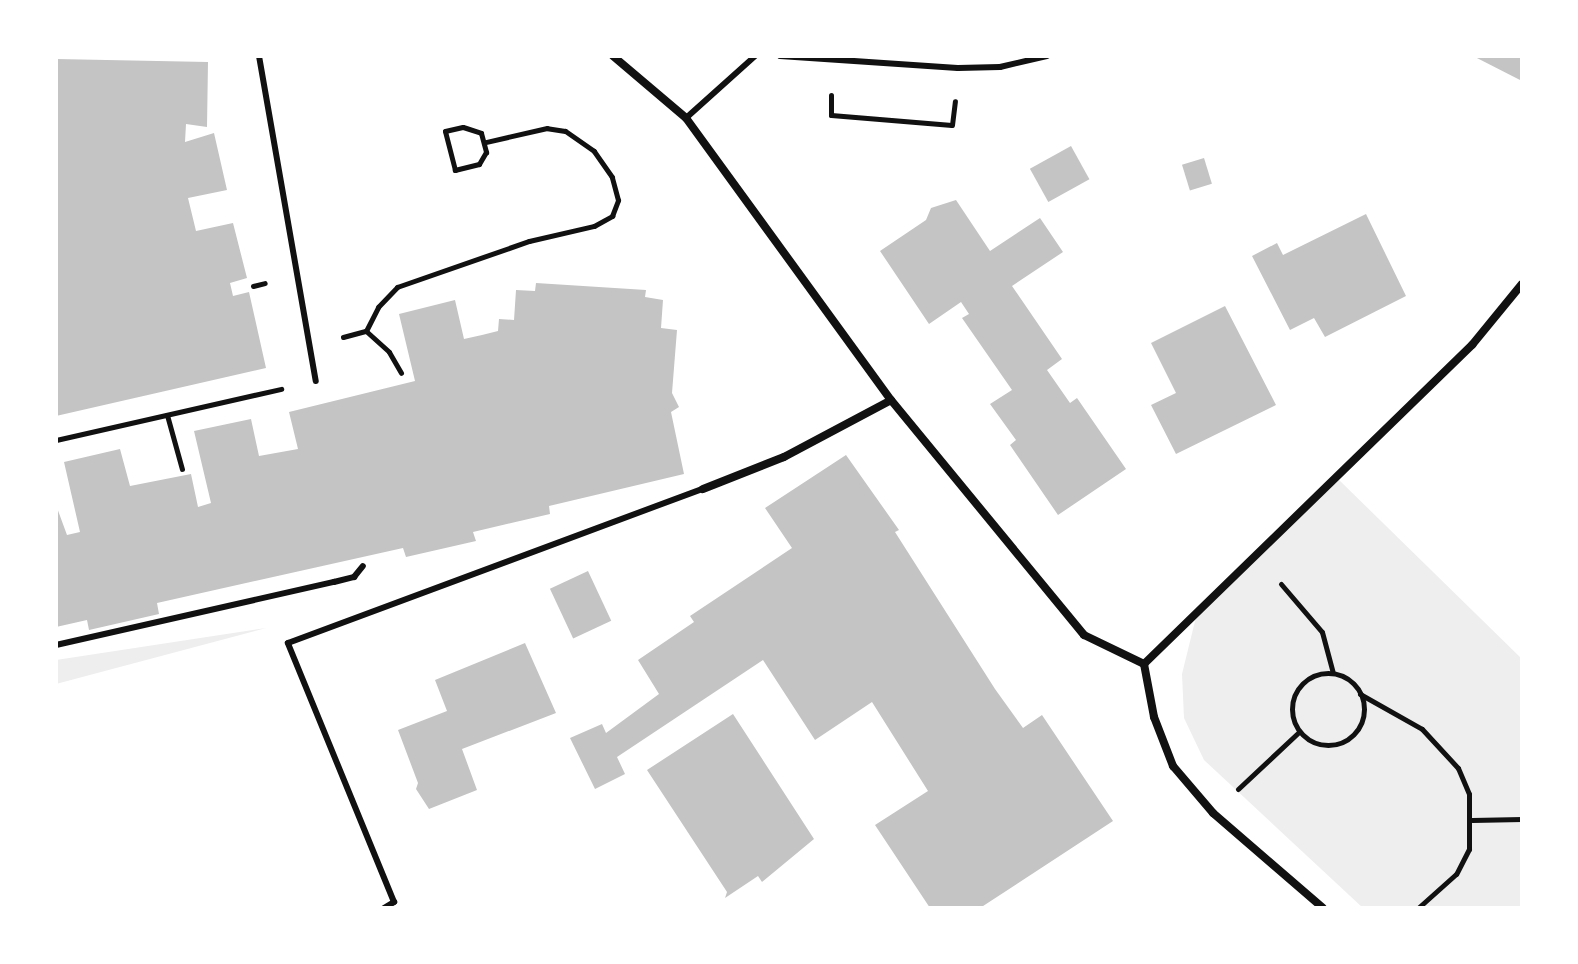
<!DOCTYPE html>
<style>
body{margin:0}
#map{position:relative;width:1578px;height:964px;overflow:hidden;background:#fff;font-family:"Archivo Narrow",sans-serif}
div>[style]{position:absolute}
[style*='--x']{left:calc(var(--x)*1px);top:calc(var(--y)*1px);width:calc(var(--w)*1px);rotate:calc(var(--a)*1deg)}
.green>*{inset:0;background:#eee}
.building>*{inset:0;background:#c4c4c4;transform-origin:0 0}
.path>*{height:5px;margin:-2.5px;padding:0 2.5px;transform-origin:2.5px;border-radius:2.5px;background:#111}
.path>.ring{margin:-2.5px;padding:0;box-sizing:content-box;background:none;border:5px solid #111;border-radius:50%}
.service>*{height:6px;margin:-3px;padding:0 3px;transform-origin:3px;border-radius:3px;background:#111}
.minor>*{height:8px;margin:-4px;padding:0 4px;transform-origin:4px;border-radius:4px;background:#111}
span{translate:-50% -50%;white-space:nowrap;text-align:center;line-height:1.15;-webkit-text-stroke:8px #fff;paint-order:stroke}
.frame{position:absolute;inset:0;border:58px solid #fff;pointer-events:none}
</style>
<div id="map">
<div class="green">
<div style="clip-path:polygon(1336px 477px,1522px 659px,1522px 908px,1363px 908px,1204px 760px,1184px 718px,1182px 674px,1198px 609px)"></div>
<div style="clip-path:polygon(266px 628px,56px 684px,56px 660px)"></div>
</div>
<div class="building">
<div style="clip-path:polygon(1473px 56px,1522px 56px,1522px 81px)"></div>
<div style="clip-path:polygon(56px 59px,208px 62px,207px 127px,186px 124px,185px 142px,214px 133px,227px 190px,188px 198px,196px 231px,233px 223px,247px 278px,230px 283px,233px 296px,249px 292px,266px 368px,56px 416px)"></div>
<div style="left:1071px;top:146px;width:38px;height:47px;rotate:61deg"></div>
<div style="left:1204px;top:158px;width:27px;height:23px;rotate:73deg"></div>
<div style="clip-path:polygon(956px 200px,990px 251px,1040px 218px,1063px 252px,1012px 286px,1062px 359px,1047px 370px,1070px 403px,1077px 398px,1126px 469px,1058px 515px,1010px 445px,1016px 440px,990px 404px,1012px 390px,962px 318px,969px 314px,961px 302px,929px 324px,880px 251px,926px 220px,931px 208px)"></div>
<div style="clip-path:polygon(1366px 214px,1406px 296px,1325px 337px,1314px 318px,1290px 330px,1252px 256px,1277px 243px,1283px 255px)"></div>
<div style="clip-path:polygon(536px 283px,646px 290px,645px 297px,663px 300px,661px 328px,677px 330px,672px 393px,679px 407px,671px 412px,684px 474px,549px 506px,550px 514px,473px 532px,476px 541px,406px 557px,403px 548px,157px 603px,159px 614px,89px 630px,87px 620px,56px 627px,56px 505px,67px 535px,80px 532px,64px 462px,120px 449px,130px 486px,191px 474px,198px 507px,211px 503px,194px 431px,251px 419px,259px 456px,298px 449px,289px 412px,415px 381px,399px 314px,455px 300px,464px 339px,482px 335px,498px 331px,499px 319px,514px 320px,516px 290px,535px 291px)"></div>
<div style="clip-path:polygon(1225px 306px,1276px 405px,1176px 454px,1151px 405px,1176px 393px,1151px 343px)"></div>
<div style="clip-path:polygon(846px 455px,899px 530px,895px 532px,995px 689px,1023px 728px,1042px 715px,1113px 821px,980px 908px,930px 908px,875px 825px,928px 791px,872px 702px,815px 740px,763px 660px,617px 757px,625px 774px,595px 789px,570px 738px,602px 724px,606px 733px,659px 694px,638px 660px,694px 622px,690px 616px,792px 548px,765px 508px)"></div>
<div style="left:588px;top:571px;width:55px;height:42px;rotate:65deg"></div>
<div style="clip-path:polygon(525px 643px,556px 713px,462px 749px,477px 790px,429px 809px,416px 789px,418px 783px,398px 730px,447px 711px,435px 680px)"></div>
<div style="clip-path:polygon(733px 714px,814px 839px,762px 882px,758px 876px,725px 898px,727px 892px,647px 770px)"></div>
</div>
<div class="path">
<div style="--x:831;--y:95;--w:20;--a:90"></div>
<div style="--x:831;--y:115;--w:121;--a:4.7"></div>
<div style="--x:952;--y:125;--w:24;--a:-83"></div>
<div style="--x:463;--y:127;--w:19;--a:18"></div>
<div style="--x:481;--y:133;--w:20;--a:75"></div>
<div style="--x:486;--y:152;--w:14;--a:120"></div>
<div style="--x:479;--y:164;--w:25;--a:166"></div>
<div style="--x:455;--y:170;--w:40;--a:-104.4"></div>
<div style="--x:445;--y:131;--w:18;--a:-13"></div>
<div style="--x:253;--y:286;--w:12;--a:-14"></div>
<div style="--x:366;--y:331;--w:31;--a:42"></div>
<div style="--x:389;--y:352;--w:24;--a:60"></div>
<div style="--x:343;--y:337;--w:24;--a:-15"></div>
<div style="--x:366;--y:331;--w:27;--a:-63"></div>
<div style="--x:378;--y:307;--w:28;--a:-46"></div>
<div style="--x:397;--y:287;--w:140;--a:-19.2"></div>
<div style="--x:529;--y:241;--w:67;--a:-13"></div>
<div style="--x:594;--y:226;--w:21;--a:-29"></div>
<div style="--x:612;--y:216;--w:17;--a:-69"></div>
<div style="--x:618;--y:200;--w:24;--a:-105"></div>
<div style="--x:612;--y:177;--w:32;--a:-125"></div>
<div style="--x:594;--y:151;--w:35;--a:-145"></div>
<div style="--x:565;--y:131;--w:18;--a:-171"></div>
<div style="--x:547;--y:128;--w:63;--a:167.1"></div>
<div style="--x:167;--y:415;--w:56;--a:74.5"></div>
<div style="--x:56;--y:440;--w:231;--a:-12.8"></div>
<div style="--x:1281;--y:584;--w:63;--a:49.5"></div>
<div style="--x:1322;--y:632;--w:42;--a:75"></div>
<div class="ring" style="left:1292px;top:673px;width:67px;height:67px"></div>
<div style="--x:1360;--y:694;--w:71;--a:29.4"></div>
<div style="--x:1422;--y:729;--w:53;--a:47.3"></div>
<div style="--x:1458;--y:768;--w:28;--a:67"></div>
<div style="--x:1469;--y:794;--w:55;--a:90"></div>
<div style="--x:1469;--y:849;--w:28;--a:117"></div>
<div style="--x:1456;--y:874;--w:51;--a:138.2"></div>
<div style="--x:1238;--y:789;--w:83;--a:-43.1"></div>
<div style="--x:1472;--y:820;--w:50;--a:-1.1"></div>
</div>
<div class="service">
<div style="--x:259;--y:56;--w:330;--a:80.1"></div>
<div style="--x:780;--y:56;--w:178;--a:3.9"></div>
<div style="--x:958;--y:68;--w:42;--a:-1.4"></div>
<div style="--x:1000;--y:67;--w:48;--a:-13.2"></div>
<div style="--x:686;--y:118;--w:93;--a:-41.9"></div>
<div style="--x:56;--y:645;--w:285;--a:-12.8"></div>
<div style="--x:334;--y:582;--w:21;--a:-14"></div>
<div style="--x:354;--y:577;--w:14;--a:-51"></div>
<div style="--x:384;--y:908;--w:12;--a:-31"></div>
<div style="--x:394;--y:902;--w:280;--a:-112.3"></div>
<div style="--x:288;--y:643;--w:443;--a:-20.4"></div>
</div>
<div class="minor">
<div style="--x:613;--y:56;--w:96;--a:40.3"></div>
<div style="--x:686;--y:118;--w:349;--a:54"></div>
<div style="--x:891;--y:400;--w:304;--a:50.6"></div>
<div style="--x:1084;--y:635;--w:67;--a:25.8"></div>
<div style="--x:703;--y:489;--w:87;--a:-21.6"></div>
<div style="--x:784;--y:457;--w:121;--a:-28"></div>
<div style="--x:1144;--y:664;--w:458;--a:-44.2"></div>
<div style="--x:1472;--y:345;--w:79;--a:-50.7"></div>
<div style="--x:1144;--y:664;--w:54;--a:79.3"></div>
<div style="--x:1154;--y:717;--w:53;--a:68.8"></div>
<div style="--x:1173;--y:766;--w:62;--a:49.6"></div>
<div style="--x:1213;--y:813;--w:145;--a:40.8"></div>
</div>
<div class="frame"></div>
</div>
